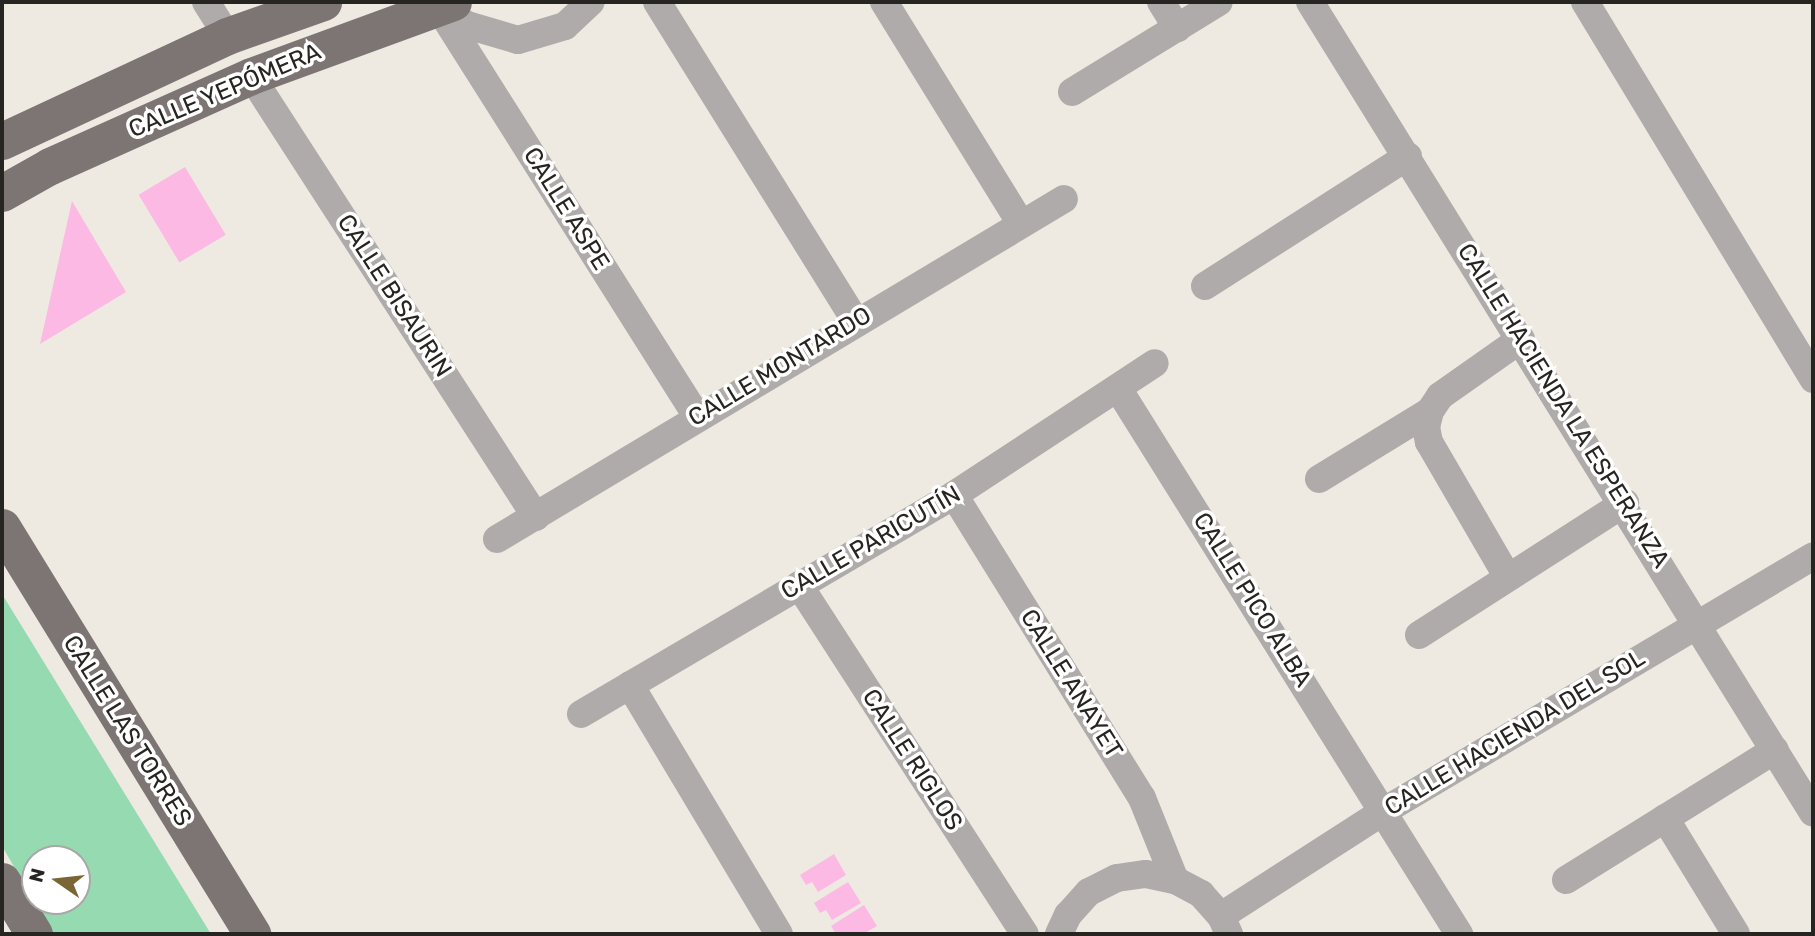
<!DOCTYPE html>
<meta charset="utf-8">
<style>
body{margin:0}
#map{position:relative;width:1815px;height:936px;overflow:hidden;background:#eeeae2;font-family:Rubik,sans-serif}
div>[style]{position:absolute}
[style*='--x']{left:calc(var(--x)*1px);top:calc(var(--y)*1px);width:calc(var(--w)*1px);rotate:calc(var(--a)*1deg)}
.green>*{inset:0;background:#96dab2}
.building>*{inset:0;background:#fbb9e4;transform-origin:0 0}
.minor>*{height:28px;margin:-14px;padding:0 14px;transform-origin:14px;border-radius:14px;background:#afabaa}
.major>*{height:37px;margin:-18.5px;padding:0 18.5px;transform-origin:18.5px;border-radius:18.5px;background:#7d7574}
span{translate:-50% -50%;white-space:nowrap;text-align:center;line-height:1.15;-webkit-text-stroke:7px #fff;paint-order:stroke}
.street-label{font-size:24px;color:#262522}
.frame{position:absolute;inset:0;border:4px solid #262522;pointer-events:none}
.north{position:absolute;left:21px;top:845px;width:70px;height:70px;box-sizing:border-box;background:#fff;border:2px solid #a8a8a7;border-radius:50%;rotate:284deg;font-size:19px;font-weight:700;line-height:28px;text-align:center;color:#262522}
.north::after{content:'';display:block;margin:auto;width:24px;height:32px;background:#7a6635;clip-path:polygon(50% 0,100% 100%,50% 72%,0 100%)}
</style>
<div id="map">
<div class="green">
<div style="clip-path:polygon(evenodd,2px 594px,211px 934px,53px 934px,2px 846px,2px 594px,35px 859px,77px 859px,77px 901px,35px 901px,35px 859px)"></div>
</div>
<div class="building">
<div style="left:185px;top:167px;width:79px;height:54px;rotate:59deg"></div>
<div style="clip-path:polygon(72px 201px,126px 292px,40px 344px)"></div>
<div style="clip-path:polygon(834px 854px,846px 875px,818px 892px,812px 882px,806px 885px,800px 875px)"></div>
<div style="clip-path:polygon(848px 882px,861px 903px,832px 920px,826px 910px,820px 913px,814px 903px)"></div>
<div style="clip-path:polygon(864px 905px,877px 926px,863px 934px,836px 934px,831px 926px)"></div>
</div>
<div class="minor">
<div style="--x:206;--y:2;--w:40;--a:58"></div>
<div style="--x:435;--y:2;--w:490;--a:57.7"></div>
<div style="--x:657;--y:2;--w:377;--a:58.1"></div>
<div style="--x:884;--y:2;--w:261;--a:58.3"></div>
<div style="--x:1161;--y:2;--w:31;--a:58"></div>
<div style="--x:1310;--y:2;--w:954;--a:58.19"></div>
<div style="--x:1585;--y:2;--w:441;--a:58.8"></div>
<div style="--x:443;--y:11;--w:28;--a:30"></div>
<div style="--x:467;--y:25;--w:53;--a:16.4"></div>
<div style="--x:518;--y:40;--w:49;--a:-16.6"></div>
<div style="--x:565;--y:26;--w:35;--a:-43"></div>
<div style="--x:251;--y:76;--w:525;--a:57.13"></div>
<div style="--x:1072;--y:92;--w:172;--a:-31.5"></div>
<div style="--x:1205;--y:286;--w:241;--a:-32.6"></div>
<div style="--x:1119;--y:390;--w:642;--a:57.99"></div>
<div style="--x:1430;--y:411;--w:16;--a:104"></div>
<div style="--x:1426;--y:427;--w:15;--a:79"></div>
<div style="--x:1429;--y:442;--w:155;--a:59.8"></div>
<div style="--x:1319;--y:479;--w:130;--a:-31.5"></div>
<div style="--x:1430;--y:411;--w:18;--a:-56"></div>
<div style="--x:1440;--y:396;--w:99;--a:-35.1"></div>
<div style="--x:954;--y:495;--w:357;--a:58.2"></div>
<div style="--x:1142;--y:798;--w:88;--a:68.1"></div>
<div style="--x:497;--y:539;--w:661;--a:-30.95"></div>
<div style="--x:799;--y:585;--w:416;--a:57.1"></div>
<div style="--x:1419;--y:635;--w:245;--a:-32.7"></div>
<div style="--x:630;--y:685;--w:290;--a:59.1"></div>
<div style="--x:581;--y:714;--w:433;--a:-30.4"></div>
<div style="--x:954;--y:495;--w:240;--a:-33.3"></div>
<div style="--x:1665;--y:818;--w:136;--a:58.5"></div>
<div style="--x:1566;--y:880;--w:246;--a:-31.9"></div>
<div style="--x:1221;--y:916;--w:194;--a:-32.8"></div>
<div style="--x:1384;--y:811;--w:499;--a:-30.7"></div>
<div style="--x:1059;--y:934;--w:21;--a:-65"></div>
<div style="--x:1068;--y:915;--w:31;--a:-48"></div>
<div style="--x:1089;--y:892;--w:31;--a:-27"></div>
<div style="--x:1117;--y:878;--w:29;--a:-8"></div>
<div style="--x:1146;--y:874;--w:30;--a:12"></div>
<div style="--x:1175;--y:880;--w:30;--a:28"></div>
<div style="--x:1201;--y:894;--w:30;--a:48"></div>
<div style="--x:1221;--y:916;--w:20;--a:66"></div>
</div>
<div class="major">
<div style="--x:2;--y:141;--w:248;--a:-25"></div>
<div style="--x:227;--y:36;--w:102;--a:-19.5"></div>
<div style="--x:2;--y:193;--w:55;--a:-29.4"></div>
<div style="--x:50;--y:166;--w:220;--a:-24.1"></div>
<div style="--x:251;--y:76;--w:215;--a:-20.1"></div>
<div style="--x:2;--y:527;--w:478;--a:58.4"></div>
<div style="--x:2;--y:881;--w:62;--a:58.9"></div>
</div>
<div class="street-label">
<span style="left:225px;top:91px;rotate:-23deg">CALLE YEPÓMERA</span>
<span style="left:566px;top:209px;rotate:58deg">CALLE ASPE</span>
<span style="left:394px;top:296px;rotate:57deg">CALLE BISAURIN</span>
<span style="left:780px;top:367px;rotate:-31deg">CALLE MONTARDO</span>
<span style="left:1563px;top:406px;rotate:58deg">CALLE HACIENDA LA ESPERANZA</span>
<span style="left:871px;top:543px;rotate:-30deg">CALLE PARICUTÍN</span>
<span style="left:1252px;top:600px;rotate:58deg">CALLE PICO ALBA</span>
<span style="left:1071px;top:684px;rotate:58deg">CALLE ANAYET</span>
<span style="left:127px;top:731px;rotate:58deg">CALLE LAS TORRES</span>
<span style="left:1515px;top:733px;rotate:-31deg">CALLE HACIENDA DEL SOL</span>
<span style="left:912px;top:760px;rotate:57deg">CALLE RIGLOS</span>
</div>
<div class="frame"></div>
<div class="north">N</div>
</div>
